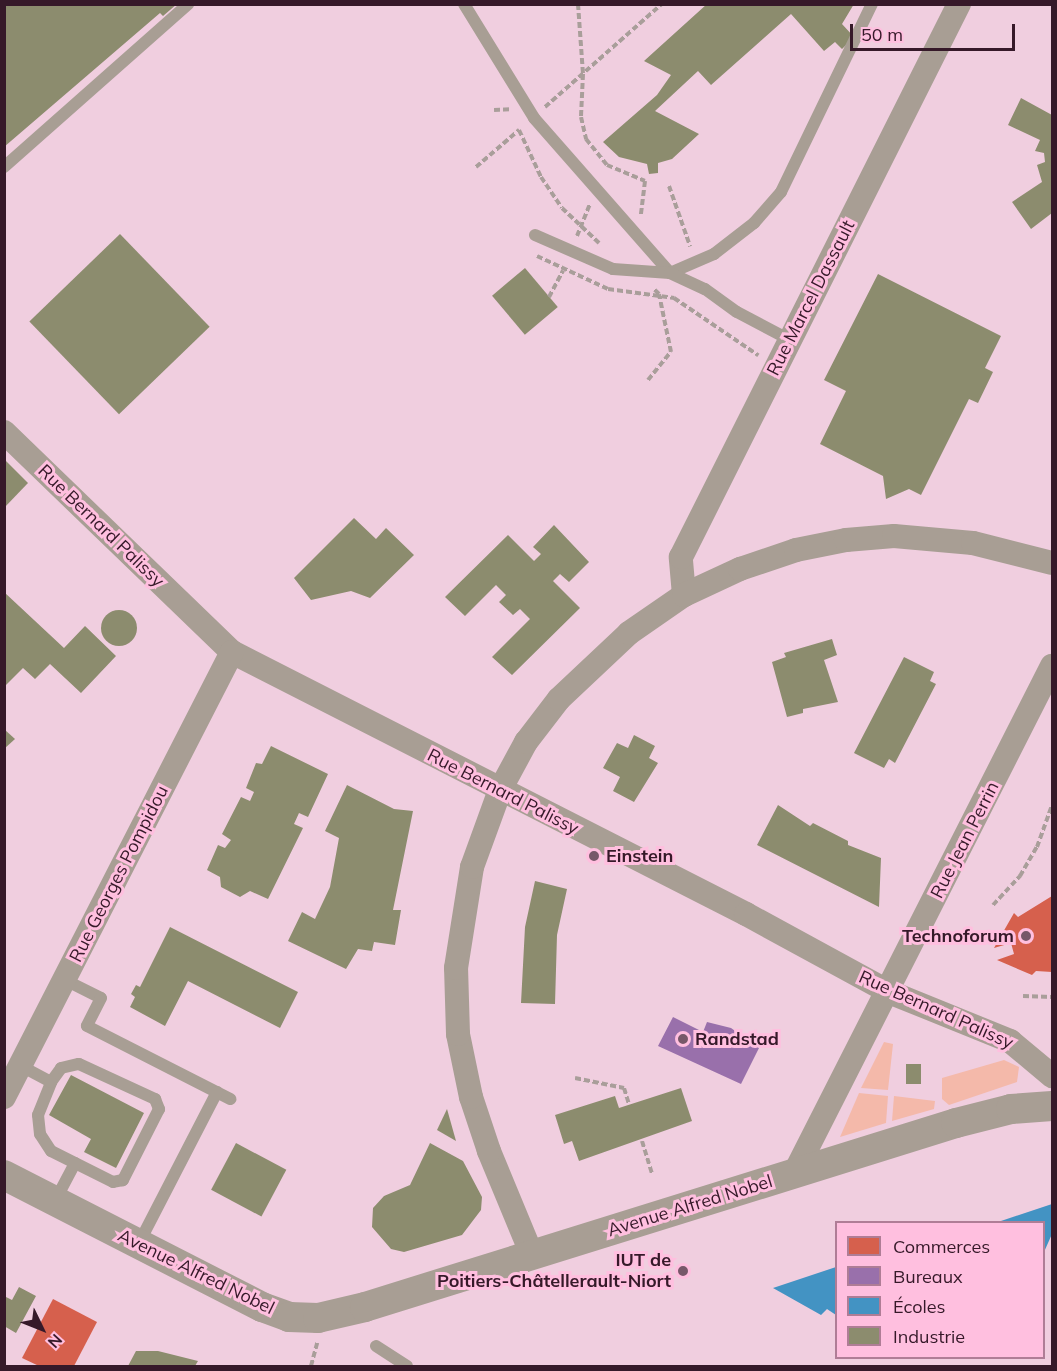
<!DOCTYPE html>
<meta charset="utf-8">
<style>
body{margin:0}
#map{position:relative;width:1057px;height:1371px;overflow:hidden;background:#f0cedf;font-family:Mulish,sans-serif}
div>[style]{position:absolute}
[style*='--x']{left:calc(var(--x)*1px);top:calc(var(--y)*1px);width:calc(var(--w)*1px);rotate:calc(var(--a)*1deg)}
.green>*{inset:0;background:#f4b9aa}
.shops>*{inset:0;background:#d6604d}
.offices>*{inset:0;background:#9970ab}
.schools>*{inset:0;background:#4393c3}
.industry>*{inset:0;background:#8c8c6e;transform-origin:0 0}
.round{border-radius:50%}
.path>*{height:4px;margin-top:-2px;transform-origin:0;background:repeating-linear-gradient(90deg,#a99e9a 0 6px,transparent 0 9px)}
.service>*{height:12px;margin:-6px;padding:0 6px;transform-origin:6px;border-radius:6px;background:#a89e94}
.minor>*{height:24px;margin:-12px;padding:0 12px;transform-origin:12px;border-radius:12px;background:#a89e94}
.tertiary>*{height:30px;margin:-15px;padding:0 15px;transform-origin:15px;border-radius:15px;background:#a89e94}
.dots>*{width:16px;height:16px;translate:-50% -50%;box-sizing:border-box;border:3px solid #ffbfdf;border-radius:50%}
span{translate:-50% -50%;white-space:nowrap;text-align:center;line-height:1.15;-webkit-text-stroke:6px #ffbfdf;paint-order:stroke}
.street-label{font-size:18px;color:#361929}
.poi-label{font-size:18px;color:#361929;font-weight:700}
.left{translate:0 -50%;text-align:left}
.right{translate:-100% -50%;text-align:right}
.frame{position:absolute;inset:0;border:6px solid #361929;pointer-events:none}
.legend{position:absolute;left:835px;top:1221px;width:210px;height:138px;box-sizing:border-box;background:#ffbfdf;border:2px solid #af7d96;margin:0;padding:8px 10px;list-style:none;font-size:18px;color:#361929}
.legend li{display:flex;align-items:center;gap:12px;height:30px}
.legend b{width:30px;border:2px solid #af7d96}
.north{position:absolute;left:12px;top:1299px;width:60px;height:60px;-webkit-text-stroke:4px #ffbfdf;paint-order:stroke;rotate:133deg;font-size:16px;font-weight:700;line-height:24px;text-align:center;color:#361929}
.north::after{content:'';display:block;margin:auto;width:21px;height:27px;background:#361929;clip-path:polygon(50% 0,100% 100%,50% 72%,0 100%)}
.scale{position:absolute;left:850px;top:24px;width:165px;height:27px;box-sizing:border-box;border:3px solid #361929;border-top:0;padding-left:8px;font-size:18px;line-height:21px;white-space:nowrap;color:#361929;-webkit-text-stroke:4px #ffbfdf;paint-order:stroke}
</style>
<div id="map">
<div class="green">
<div style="clip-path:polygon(884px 1042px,893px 1044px,888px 1090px,861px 1088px)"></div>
<div style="clip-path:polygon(1004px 1060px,1019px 1067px,1017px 1082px,949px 1105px,942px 1099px,942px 1078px)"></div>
<div style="clip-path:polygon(859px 1093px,888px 1096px,886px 1123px,840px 1137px)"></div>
<div style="clip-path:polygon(894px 1096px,935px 1101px,934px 1109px,892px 1121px)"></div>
</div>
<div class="shops">
<div style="clip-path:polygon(1052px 896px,1052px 972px,1036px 971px,1032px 975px,997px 960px,1014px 954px,1011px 943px,994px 948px,1014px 913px,1018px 917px)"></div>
<div style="clip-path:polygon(53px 1299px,97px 1322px,74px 1366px,39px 1366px,22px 1358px)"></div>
</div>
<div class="offices">
<div style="clip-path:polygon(673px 1017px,703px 1032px,707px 1022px,731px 1028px,759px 1048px,741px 1084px,658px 1046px)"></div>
</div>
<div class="schools">
<div style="clip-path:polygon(1052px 1204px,1052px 1234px,1044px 1252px,1044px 1222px,998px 1222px)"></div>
<div style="clip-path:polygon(836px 1267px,836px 1315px,827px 1309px,821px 1315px,773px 1288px)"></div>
</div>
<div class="industry">
<div style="clip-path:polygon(4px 4px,177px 4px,163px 16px,160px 13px,4px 147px)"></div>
<div style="clip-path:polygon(707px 4px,854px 4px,842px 24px,854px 37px,842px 49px,835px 42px,824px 51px,791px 14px,711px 85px,698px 71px,655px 111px,699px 134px,672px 159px,658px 163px,658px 173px,649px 174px,647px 164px,619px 157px,603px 142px,657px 95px,671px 75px,644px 61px)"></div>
<div style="clip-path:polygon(1021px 98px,1052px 115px,1052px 213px,1031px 229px,1012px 202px,1042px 182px,1037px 165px,1045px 162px,1044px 153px,1035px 151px,1040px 140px,1008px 125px)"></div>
<div style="left:120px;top:234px;width:129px;height:126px;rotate:46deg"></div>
<div style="left:525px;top:268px;width:51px;height:43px;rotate:50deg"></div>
<div style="clip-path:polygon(878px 274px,1001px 336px,985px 368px,993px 372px,978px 403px,969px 399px,921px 495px,909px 489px,886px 499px,883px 476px,820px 444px,846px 391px,824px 380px)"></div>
<div style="clip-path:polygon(4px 459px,28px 483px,4px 508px)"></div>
<div style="clip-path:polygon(354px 518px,376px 539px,386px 528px,414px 555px,370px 598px,351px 591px,311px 600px,294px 578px)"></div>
<div style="clip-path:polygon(554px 525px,589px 562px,569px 582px,560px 574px,553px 581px,580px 608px,512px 675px,492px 657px,530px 619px,520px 609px,513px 615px,499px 602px,506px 595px,496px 585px,465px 616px,445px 597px,508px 535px,534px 561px,541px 554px,533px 547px)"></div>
<div style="clip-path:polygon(4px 592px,64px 648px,85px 626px,116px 656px,81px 693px,50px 664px,35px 679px,23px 668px,4px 687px)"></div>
<div class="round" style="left:101px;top:610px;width:36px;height:36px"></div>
<div style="clip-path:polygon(832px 639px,837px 655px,824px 660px,838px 702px,803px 709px,803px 713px,787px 717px,772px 662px,786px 657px,784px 653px)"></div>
<div style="clip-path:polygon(904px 657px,934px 672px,930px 681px,936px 684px,895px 763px,889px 759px,884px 768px,854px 753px)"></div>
<div style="clip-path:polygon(4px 729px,15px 739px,4px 749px)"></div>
<div style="clip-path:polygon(634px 735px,655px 746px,649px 758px,658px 763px,634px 802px,613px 791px,620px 777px,603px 768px,617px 743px,628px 748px)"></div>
<div style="clip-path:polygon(271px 746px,328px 774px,308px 817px,299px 813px,294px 824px,303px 828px,268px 899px,250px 891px,240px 897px,221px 887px,220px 877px,207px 870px,218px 845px,225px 848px,231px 840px,222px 834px,241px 797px,250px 801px,254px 792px,246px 788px,256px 763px,262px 764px)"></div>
<div style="clip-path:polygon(347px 785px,394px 809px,413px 811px,393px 910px,401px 910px,395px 945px,374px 942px,372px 951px,358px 949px,346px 969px,288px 941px,302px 912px,315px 919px,330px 887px,339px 838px,325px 831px)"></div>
<div style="clip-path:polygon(778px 805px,810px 826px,813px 823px,848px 841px,848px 845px,881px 858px,879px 907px,757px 845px)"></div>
<div style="clip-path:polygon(535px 881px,567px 889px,557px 935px,555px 1004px,521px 1003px,525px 927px)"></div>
<div style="clip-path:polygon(170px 927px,298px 992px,280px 1028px,188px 981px,165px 1026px,130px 1007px,135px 997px,131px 994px,136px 985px,140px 987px)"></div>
<div style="left:906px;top:1064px;width:15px;height:20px"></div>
<div style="clip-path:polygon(71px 1075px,144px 1113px,116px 1168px,84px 1152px,91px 1139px,49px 1115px)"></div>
<div style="clip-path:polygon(681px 1088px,692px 1121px,579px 1161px,572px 1141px,564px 1144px,555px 1115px,615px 1096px,619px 1108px)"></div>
<div style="clip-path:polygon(447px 1109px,456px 1141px,437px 1130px)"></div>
<div style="left:236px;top:1143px;width:57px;height:53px;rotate:28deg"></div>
<div style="clip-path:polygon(430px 1143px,463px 1161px,482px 1197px,481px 1210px,462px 1235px,404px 1252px,391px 1249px,372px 1227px,373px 1208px,384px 1196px,410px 1185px)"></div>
<div style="clip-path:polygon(19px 1287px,36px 1296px,16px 1333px,4px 1326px,4px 1296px,12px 1300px)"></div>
<div style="clip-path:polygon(136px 1351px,158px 1351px,198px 1361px,195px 1366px,128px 1366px)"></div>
</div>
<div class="path">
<div style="--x:578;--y:4;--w:70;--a:85.9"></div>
<div style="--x:583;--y:74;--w:43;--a:92.7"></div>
<div style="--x:581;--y:117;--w:23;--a:77"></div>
<div style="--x:586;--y:139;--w:33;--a:51"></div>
<div style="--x:607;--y:165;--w:41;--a:22.8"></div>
<div style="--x:645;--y:181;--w:34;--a:97"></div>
<div style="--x:545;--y:107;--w:156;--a:-41.4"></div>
<div style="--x:494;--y:110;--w:17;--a:-3"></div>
<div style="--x:519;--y:130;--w:52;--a:64.9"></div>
<div style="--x:541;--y:177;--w:37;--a:56"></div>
<div style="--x:562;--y:208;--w:51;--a:43.4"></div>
<div style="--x:476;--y:167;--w:57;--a:-40.7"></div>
<div style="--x:669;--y:186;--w:64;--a:70.7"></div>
<div style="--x:577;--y:236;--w:35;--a:-68"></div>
<div style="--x:537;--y:256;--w:78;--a:24.9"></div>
<div style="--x:608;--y:289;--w:67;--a:7.8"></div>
<div style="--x:674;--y:298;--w:102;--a:34.2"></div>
<div style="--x:549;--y:297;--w:30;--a:-62"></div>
<div style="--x:648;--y:380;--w:36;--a:-51"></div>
<div style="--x:671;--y:352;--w:59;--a:-101.7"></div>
<div style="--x:659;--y:294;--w:8;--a:-135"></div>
<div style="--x:993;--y:905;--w:40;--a:-47"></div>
<div style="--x:1020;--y:876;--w:34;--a:-60"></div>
<div style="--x:1037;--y:847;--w:45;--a:-70.3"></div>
<div style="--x:1023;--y:996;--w:29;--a:2"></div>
<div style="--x:575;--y:1078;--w:50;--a:11.5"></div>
<div style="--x:624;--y:1088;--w:17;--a:73"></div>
<div style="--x:642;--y:1141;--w:34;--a:73"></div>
<div style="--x:311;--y:1366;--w:24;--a:-75"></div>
</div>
<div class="service">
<div style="--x:464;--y:4;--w:134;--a:58.4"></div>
<div style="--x:534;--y:118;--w:206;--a:48.7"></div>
<div style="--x:670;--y:273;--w:48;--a:-23.4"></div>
<div style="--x:714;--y:254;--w:51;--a:-37.8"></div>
<div style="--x:754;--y:223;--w:41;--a:-48.9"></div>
<div style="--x:781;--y:192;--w:209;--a:-64.2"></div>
<div style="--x:4;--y:167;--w:246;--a:-41.5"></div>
<div style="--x:535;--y:235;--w:85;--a:23.6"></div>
<div style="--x:613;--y:269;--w:57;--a:4"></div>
<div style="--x:670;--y:273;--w:38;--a:25"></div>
<div style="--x:705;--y:289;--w:39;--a:36"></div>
<div style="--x:737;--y:312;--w:60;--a:27.8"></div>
<div style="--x:65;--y:980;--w:40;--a:26.6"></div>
<div style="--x:101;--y:998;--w:31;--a:117"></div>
<div style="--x:87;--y:1026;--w:161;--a:27"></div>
<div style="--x:79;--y:1064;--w:84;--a:24.7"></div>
<div style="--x:155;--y:1099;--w:11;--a:68"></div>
<div style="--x:159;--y:1109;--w:80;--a:116.9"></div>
<div style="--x:123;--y:1180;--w:10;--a:169"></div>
<div style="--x:113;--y:1182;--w:69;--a:-153.4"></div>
<div style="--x:51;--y:1151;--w:20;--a:-123"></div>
<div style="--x:40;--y:1134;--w:19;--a:-96"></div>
<div style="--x:38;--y:1115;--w:35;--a:-68"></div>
<div style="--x:51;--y:1082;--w:17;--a:-54"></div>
<div style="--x:61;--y:1068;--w:18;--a:-13"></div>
<div style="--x:21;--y:1066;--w:34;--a:28"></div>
<div style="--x:55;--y:1201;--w:43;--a:-62.2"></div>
<div style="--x:139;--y:1243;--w:170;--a:-62.7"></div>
<div style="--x:376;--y:1346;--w:37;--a:33"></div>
</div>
<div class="minor">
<div style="--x:4;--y:432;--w:317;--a:44"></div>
<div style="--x:232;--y:652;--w:577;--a:27.01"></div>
<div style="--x:746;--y:914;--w:163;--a:28.6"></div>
<div style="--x:889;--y:992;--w:131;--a:22"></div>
<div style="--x:1010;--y:1041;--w:55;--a:39.8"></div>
<div style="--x:684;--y:595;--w:38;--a:-95"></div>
<div style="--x:681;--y:557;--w:619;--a:-63.31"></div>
<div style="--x:4;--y:1097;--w:500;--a:-62.87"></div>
<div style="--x:794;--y:1174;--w:570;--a:-63.08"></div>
<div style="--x:532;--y:1255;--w:113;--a:-112.5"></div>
<div style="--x:489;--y:1151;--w:57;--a:-108.4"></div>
<div style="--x:471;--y:1097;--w:64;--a:-101.7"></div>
<div style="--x:458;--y:1034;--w:66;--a:-91.7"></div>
<div style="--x:456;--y:968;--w:102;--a:-81"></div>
<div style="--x:472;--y:867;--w:82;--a:-70"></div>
<div style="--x:500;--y:790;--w:55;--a:-61.6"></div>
<div style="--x:526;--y:742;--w:54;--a:-52.5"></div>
<div style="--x:559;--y:699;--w:96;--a:-43.3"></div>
<div style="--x:629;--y:633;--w:67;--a:-34.6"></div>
<div style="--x:684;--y:595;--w:62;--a:-24.9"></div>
<div style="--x:740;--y:569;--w:59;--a:-18.7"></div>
<div style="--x:796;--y:550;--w:51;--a:-11.3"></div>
<div style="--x:846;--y:540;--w:48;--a:-4.8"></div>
<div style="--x:894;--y:536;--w:79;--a:5.1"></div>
<div style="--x:973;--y:543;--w:81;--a:14.2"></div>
</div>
<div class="tertiary">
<div style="--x:4;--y:1175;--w:290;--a:27.1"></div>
<div style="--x:262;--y:1307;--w:29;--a:20"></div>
<div style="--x:289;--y:1317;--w:29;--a:2"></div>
<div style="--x:318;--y:1318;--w:48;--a:-13.2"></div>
<div style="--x:365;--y:1307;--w:619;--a:-17.29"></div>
<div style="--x:956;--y:1123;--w:57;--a:-14.3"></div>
<div style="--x:1011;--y:1109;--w:41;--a:-4.2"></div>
</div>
<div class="dots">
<div style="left:594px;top:856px;background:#775869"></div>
<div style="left:1026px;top:936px;background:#775869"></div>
<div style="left:683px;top:1039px;background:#775869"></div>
<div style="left:683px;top:1271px;background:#775869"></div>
</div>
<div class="street-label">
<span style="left:811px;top:298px;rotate:-63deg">Rue Marcel Dassault</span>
<span style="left:101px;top:526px;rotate:44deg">Rue Bernard Palissy</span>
<span style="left:503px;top:792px;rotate:27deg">Rue Bernard Palissy</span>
<span style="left:965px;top:840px;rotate:-63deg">Rue Jean Perrin</span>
<span style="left:119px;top:874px;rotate:-63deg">Rue Georges Pompidou</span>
<span style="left:936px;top:1010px;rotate:24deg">Rue Bernard Palissy</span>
<span style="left:690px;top:1206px;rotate:-17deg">Avenue Alfred Nobel</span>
<span style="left:196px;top:1272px;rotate:26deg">Avenue Alfred Nobel</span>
</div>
<div class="poi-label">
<span class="left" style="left:606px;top:856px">Einstein</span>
<span class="right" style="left:1014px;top:936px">Technoforum</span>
<span class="left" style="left:695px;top:1039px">Randstad</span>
<span class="right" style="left:671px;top:1271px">IUT de<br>Poitiers-Châtellerault-Niort</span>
</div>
<div class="frame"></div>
<ul class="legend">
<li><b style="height:16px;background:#d6604d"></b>Commerces</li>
<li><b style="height:16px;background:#9970ab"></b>Bureaux</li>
<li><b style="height:16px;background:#4393c3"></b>Écoles</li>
<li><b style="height:16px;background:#8c8c6e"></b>Industrie</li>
</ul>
<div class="north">N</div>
<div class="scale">50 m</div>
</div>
